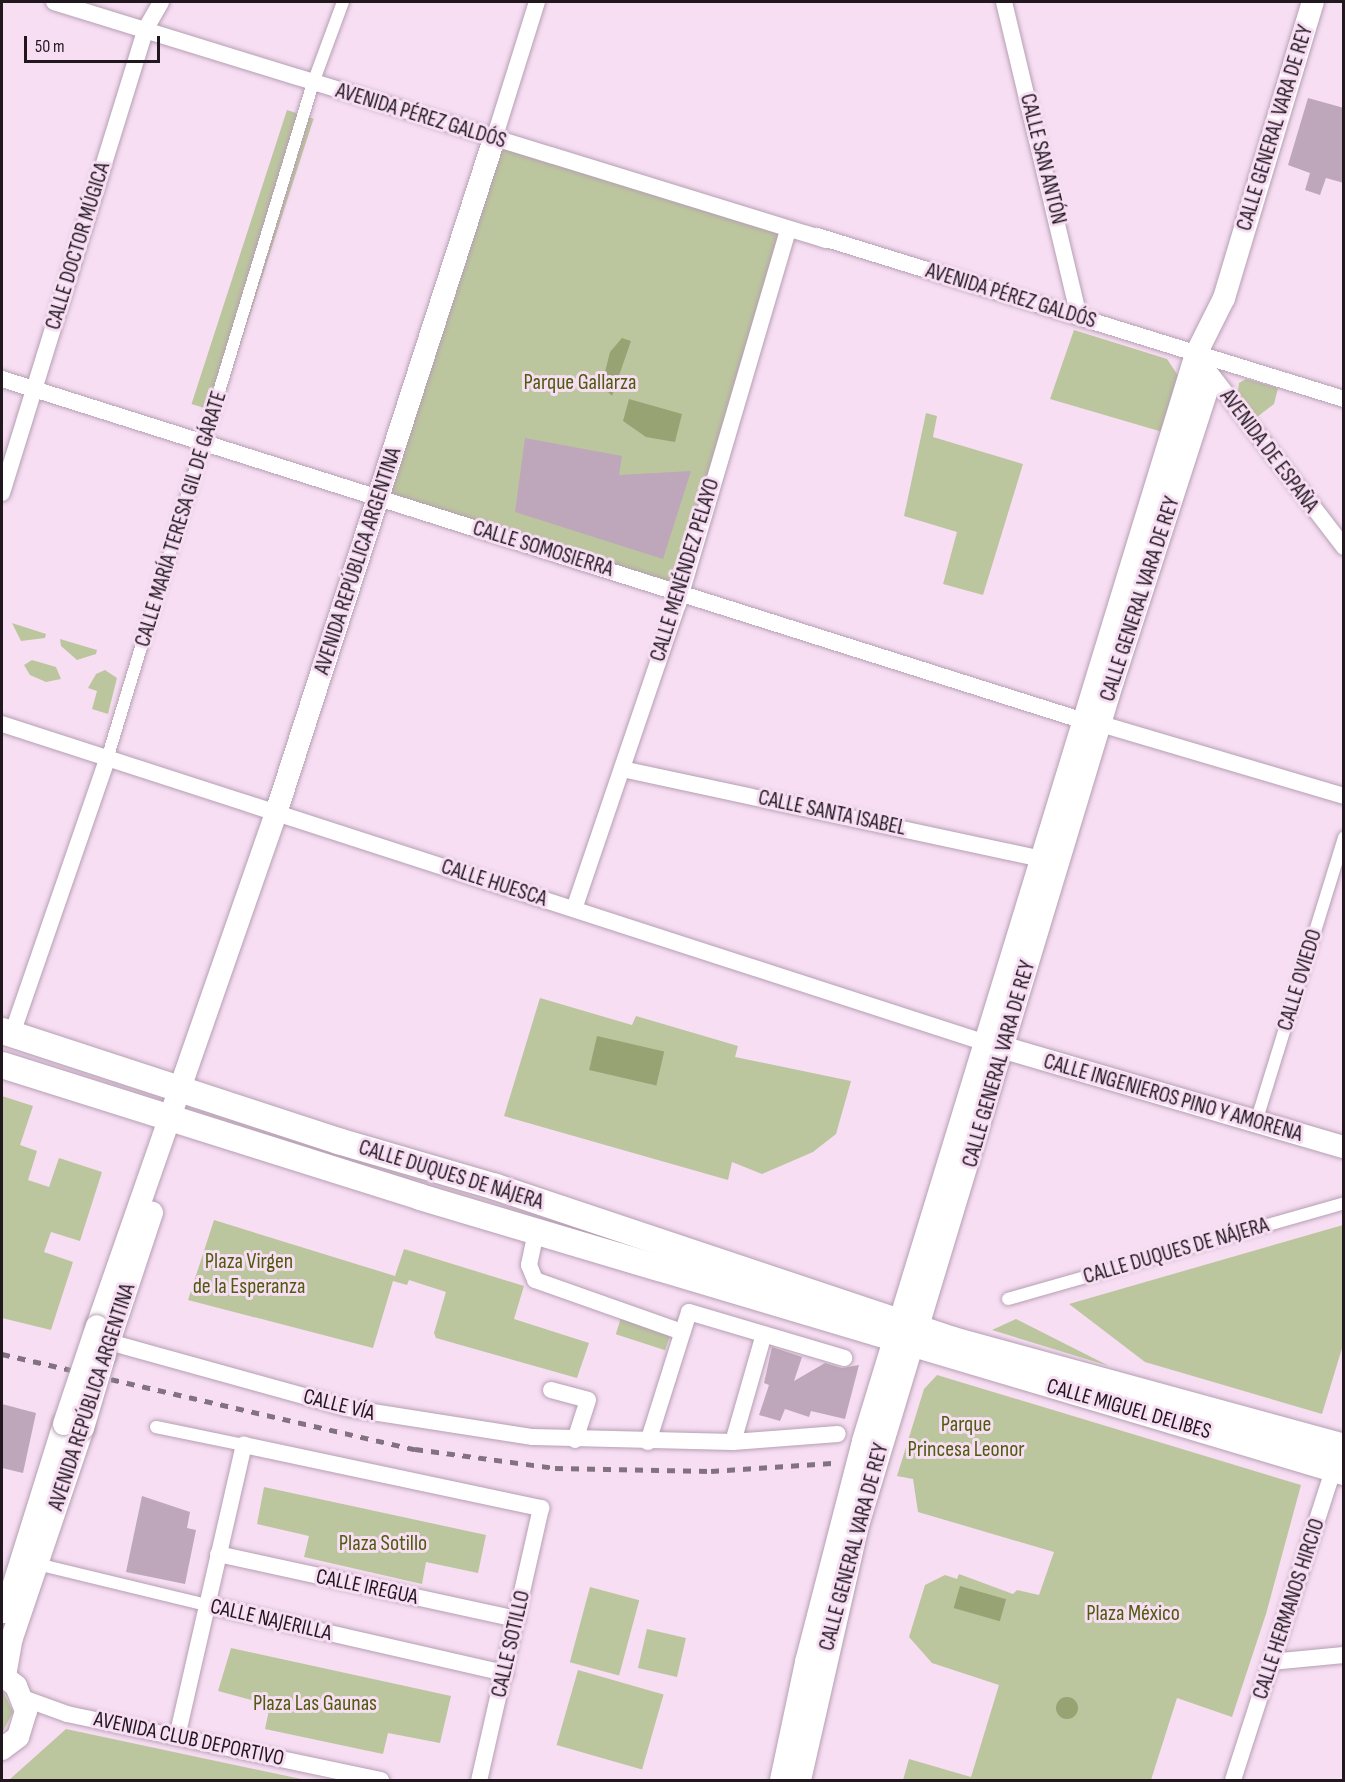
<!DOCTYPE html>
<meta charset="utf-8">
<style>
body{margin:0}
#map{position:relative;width:1345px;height:1782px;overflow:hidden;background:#f7def3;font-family:"Sofia Sans Condensed",sans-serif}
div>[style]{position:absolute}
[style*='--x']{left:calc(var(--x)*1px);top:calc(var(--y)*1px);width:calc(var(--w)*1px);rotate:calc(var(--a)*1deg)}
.green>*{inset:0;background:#bcc69e;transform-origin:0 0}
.water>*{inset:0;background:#98a374;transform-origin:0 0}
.round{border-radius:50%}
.building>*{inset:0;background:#bea7bb}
.roads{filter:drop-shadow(0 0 2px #b69fb3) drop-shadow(0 0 2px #b69fb3)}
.pedestrian>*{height:12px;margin:-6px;padding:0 6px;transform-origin:6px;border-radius:6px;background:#fff}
.minor>*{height:16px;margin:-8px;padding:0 8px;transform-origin:8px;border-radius:8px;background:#fff}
.secondary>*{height:22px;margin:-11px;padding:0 11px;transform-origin:11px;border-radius:11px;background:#fff}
.primary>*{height:26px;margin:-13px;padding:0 13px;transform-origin:13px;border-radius:13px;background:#fff}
.rail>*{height:4.5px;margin-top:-2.25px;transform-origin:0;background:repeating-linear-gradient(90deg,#82727f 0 8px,transparent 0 16px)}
.bridges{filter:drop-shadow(0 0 2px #b69fb3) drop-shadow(0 0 2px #b69fb3)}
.secondary-bridge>*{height:22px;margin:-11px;padding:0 11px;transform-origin:11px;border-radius:11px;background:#fff}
span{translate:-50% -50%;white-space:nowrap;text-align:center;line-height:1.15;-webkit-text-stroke:6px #f7def3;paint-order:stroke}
.street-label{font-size:22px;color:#20171f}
.park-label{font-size:22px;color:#4f5b0f}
.frame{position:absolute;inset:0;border:3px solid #20171f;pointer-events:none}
.scale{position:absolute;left:24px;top:36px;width:136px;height:27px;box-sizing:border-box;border:3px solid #20171f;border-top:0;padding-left:8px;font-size:18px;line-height:21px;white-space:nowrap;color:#20171f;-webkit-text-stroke:4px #f7def3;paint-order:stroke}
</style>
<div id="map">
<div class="green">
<div style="left:287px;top:110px;width:28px;height:309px;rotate:18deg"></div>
<div style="left:494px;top:139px;width:308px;height:377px;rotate:17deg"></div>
<div style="clip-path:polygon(1074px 330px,1167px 359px,1181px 380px,1166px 433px,1050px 399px)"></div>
<div style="clip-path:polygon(1246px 379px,1278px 388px,1274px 404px,1257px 417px,1238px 392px,1239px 383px)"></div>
<div style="clip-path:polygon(926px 413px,937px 416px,933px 437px,1023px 464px,983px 595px,943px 584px,957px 532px,904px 516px)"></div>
<div style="clip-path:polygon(12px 623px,46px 634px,45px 638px,21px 641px)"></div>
<div style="clip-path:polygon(60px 639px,97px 650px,96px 654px,77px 660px,61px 646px)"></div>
<div style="clip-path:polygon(32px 660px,56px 667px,61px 679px,46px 682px,30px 675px,24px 665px)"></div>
<div style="clip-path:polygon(105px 670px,117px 678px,108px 714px,92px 709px,97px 691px,88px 688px,96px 674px)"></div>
<div style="clip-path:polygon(540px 998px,632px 1025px,636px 1016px,738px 1046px,735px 1057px,851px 1081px,836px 1134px,813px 1152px,762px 1174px,732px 1162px,728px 1180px,504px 1116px)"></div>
<div style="clip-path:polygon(2px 1096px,33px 1106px,20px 1145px,37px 1151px,28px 1180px,49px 1187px,59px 1158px,102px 1172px,80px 1241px,51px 1232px,44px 1252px,73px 1262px,51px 1330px,2px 1318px)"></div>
<div style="clip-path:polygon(214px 1220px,395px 1276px,404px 1249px,524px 1286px,514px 1319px,589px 1343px,577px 1378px,436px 1338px,434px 1333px,446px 1292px,409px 1280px,407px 1285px,393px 1281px,373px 1348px,188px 1300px)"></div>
<div style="clip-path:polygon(1343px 1225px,1343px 1345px,1322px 1414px,1145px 1362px,1069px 1304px)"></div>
<div style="left:621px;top:1318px;width:52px;height:17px;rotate:18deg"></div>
<div style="clip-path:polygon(1016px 1319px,1109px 1366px,992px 1330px)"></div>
<div style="clip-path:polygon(937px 1375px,1301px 1485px,1266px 1614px,1232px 1717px,1177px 1698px,1151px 1780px,903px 1780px,909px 1759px,971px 1777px,999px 1685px,932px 1663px,909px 1637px,925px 1585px,945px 1575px,957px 1579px,959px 1574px,1013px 1594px,1017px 1590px,1039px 1595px,1054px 1552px,918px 1512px,913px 1479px,897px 1476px,924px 1389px)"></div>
<div style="clip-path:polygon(264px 1487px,486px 1535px,478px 1573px,426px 1562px,422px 1584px,304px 1557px,309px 1536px,257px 1524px)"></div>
<div style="left:590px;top:1587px;width:51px;height:78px;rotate:15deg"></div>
<div style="left:647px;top:1629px;width:40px;height:40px;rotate:13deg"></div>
<div style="clip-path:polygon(231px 1648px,451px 1696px,440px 1743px,388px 1733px,383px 1754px,265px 1729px,270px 1705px,218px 1691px)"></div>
<div style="left:578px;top:1670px;width:89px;height:78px;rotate:16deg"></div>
<div style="clip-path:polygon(2px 1689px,13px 1712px,2px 1733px)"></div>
<div style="clip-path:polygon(66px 1729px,306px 1780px,9px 1780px)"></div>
</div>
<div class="water">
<div style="clip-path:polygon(622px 338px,631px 341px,612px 396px,606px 390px,605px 372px,610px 352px)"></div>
<div style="clip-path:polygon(629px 399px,682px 414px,675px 442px,646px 437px,623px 421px)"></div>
<div style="left:597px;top:1036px;width:69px;height:35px;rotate:13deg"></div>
<div style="left:960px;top:1586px;width:48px;height:23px;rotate:16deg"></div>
<div class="round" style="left:1056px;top:1697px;width:22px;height:22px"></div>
</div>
<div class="building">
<div style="clip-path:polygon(1308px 98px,1344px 108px,1344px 183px,1326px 178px,1320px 195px,1305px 190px,1310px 173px,1288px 165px)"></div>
<div style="clip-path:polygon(525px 438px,622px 456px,619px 475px,691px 471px,663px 559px,515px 512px)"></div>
<div style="clip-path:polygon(772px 1347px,802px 1357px,794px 1381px,825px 1363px,842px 1368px,859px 1365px,845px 1419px,811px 1411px,809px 1417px,785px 1409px,780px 1421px,759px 1415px,769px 1385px,764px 1383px)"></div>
<div style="clip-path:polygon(2px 1404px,36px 1413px,23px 1473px,2px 1468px)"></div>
<div style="clip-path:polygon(142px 1496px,190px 1512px,187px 1528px,196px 1530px,185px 1584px,126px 1572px)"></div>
</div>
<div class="roads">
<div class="pedestrian">
<div style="--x:107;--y:759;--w:707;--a:-73.05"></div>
<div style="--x:313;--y:83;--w:86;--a:-69.7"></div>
<div style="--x:1256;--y:1122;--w:298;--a:-72.8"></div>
<div style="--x:1008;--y:1299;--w:349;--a:-15.9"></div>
<div style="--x:156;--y:1427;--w:90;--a:11.6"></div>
<div style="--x:37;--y:1564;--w:175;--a:13.6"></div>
</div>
<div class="minor">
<div style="--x:54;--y:2;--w:808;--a:17.13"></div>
<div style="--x:1004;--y:2;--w:324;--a:76.6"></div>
<div style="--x:494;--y:139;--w:144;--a:-72.6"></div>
<div style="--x:817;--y:236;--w:552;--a:17.19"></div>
<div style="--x:1205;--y:366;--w:228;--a:52.5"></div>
<div style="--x:2;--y:379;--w:1135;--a:17.54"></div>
<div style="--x:2;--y:493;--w:485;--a:-72.8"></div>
<div style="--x:145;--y:30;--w:32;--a:-60"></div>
<div style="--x:2;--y:724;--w:1034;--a:17.96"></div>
<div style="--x:1101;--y:724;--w:253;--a:16.5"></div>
<div style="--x:622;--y:769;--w:430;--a:12.1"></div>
<div style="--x:574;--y:909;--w:322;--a:-71.2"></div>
<div style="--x:678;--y:604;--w:390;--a:-73.6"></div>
<div style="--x:12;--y:1034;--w:291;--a:-70.9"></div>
<div style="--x:536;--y:1232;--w:34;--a:102"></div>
<div style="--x:529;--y:1265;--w:16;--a:68"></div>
<div style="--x:535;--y:1280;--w:156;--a:19.5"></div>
<div style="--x:109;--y:1342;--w:247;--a:15.5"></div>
<div style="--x:347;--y:1408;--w:188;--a:8.9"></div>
<div style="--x:533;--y:1437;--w:200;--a:1.4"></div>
<div style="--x:733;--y:1442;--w:105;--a:-4.4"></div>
<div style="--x:551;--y:1390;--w:38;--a:15"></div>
<div style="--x:588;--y:1400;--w:42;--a:108"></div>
<div style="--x:648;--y:1442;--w:136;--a:-72.5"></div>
<div style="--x:689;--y:1312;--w:162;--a:16.5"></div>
<div style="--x:733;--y:1442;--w:112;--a:-74"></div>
<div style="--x:218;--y:1554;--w:306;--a:12.3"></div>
<div style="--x:207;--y:1605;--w:306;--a:12.9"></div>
<div style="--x:1271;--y:1662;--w:73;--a:-5.5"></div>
<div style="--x:23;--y:1698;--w:47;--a:20"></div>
<div style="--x:67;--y:1714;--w:321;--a:11.9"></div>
<div style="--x:177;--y:1737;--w:300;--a:-77.1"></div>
<div style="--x:244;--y:1445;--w:304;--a:12"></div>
<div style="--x:541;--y:1508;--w:279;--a:102.8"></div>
<div style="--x:1233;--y:1780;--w:334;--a:-72.1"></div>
</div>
<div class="secondary">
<div style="--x:991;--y:1044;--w:368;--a:16.3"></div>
<div style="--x:97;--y:1326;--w:543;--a:-70.76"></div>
<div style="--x:276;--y:813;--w:708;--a:-72.08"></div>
<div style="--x:105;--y:1354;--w:149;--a:-71.6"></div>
<div style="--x:5;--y:1612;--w:197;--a:-72.6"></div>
<div style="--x:2;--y:1675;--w:18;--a:38"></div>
<div style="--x:16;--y:1686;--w:27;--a:68"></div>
<div style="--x:26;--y:1711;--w:27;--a:107"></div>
<div style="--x:18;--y:1737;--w:20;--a:143"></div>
<div style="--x:5;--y:1676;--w:39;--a:-80"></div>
<div style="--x:12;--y:1638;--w:222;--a:-71.3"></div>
<div style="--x:781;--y:1780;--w:121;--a:-78"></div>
<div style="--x:806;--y:1662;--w:228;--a:-75.5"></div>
<div style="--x:863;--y:1441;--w:1137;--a:-72.97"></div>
<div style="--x:1196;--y:354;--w:63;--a:-63.4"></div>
<div style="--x:1224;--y:298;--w:309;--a:-73.3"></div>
<div style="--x:800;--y:1780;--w:262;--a:-77.2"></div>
<div style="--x:858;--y:1525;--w:882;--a:-73.19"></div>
<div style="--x:1113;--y:681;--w:310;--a:-72.1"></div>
<div style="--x:1208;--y:386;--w:34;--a:-111"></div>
</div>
<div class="primary">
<div style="--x:2;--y:1031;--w:354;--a:18.1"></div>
<div style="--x:338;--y:1141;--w:165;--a:16.2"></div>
<div style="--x:496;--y:1187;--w:482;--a:18.5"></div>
<div style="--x:953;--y:1340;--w:405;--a:15.3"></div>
<div style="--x:2;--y:1065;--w:438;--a:17.5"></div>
<div style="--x:420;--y:1197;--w:964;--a:16.57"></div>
</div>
</div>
<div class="rail">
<div style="--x:2;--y:1354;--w:424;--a:13"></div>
<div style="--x:415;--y:1449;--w:141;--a:7.7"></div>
<div style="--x:555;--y:1468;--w:156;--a:1.1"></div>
<div style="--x:711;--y:1471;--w:121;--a:-3.8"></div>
</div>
<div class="bridges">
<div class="secondary-bridge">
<div style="--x:64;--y:1424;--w:103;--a:-71.4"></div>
<div style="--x:83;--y:1428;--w:77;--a:-73.4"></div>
</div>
</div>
<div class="street-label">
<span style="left:421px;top:116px;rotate:17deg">AVENIDA PÉREZ GALDÓS</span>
<span style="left:1275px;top:128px;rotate:-73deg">CALLE GENERAL VARA DE REY</span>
<span style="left:1043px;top:159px;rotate:76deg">CALLE SAN ANTÓN</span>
<span style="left:78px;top:246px;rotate:-73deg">CALLE DOCTOR MÚGICA</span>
<span style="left:1011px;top:296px;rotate:17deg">AVENIDA PÉREZ GALDÓS</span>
<span style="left:1269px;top:451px;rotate:53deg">AVENIDA DE ESPAÑA</span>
<span style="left:181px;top:519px;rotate:-73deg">CALLE MARÍA TERESA GIL DE GÁRATE</span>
<span style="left:543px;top:549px;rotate:17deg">CALLE SOMOSIERRA</span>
<span style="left:358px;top:561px;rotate:-72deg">AVENIDA REPÚBLICA ARGENTINA</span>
<span style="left:685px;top:570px;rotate:-73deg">CALLE MENÉNDEZ PELAYO</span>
<span style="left:1140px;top:599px;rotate:-72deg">CALLE GENERAL VARA DE REY</span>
<span style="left:832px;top:813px;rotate:12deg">CALLE SANTA ISABEL</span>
<span style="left:494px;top:883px;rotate:18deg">CALLE HUESCA</span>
<span style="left:1300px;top:980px;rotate:-73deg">CALLE OVIEDO</span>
<span style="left:999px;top:1064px;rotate:-74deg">CALLE GENERAL VARA DE REY</span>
<span style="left:1173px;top:1098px;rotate:16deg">CALLE INGENIEROS PINO Y AMORENA</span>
<span style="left:451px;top:1175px;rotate:17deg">CALLE DUQUES DE NÁJERA</span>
<span style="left:1176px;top:1251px;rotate:-16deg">CALLE DUQUES DE NÁJERA</span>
<span style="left:92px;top:1397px;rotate:-72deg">AVENIDA REPÚBLICA ARGENTINA</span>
<span style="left:339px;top:1405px;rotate:14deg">CALLE VÍA</span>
<span style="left:1129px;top:1409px;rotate:16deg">CALLE MIGUEL DELIBES</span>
<span style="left:854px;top:1547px;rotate:-75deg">CALLE GENERAL VARA DE REY</span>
<span style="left:367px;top:1587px;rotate:12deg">CALLE IREGUA</span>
<span style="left:1289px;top:1609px;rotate:-72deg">CALLE HERMANOS HIRCIO</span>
<span style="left:271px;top:1620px;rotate:13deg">CALLE NAJERILLA</span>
<span style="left:511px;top:1644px;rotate:-77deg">CALLE SOTILLO</span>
<span style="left:189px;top:1739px;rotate:12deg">AVENIDA CLUB DEPORTIVO</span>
</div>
<div class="park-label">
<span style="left:580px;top:383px">Parque Gallarza</span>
<span style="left:249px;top:1274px">Plaza Virgen<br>de la Esperanza</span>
<span style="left:966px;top:1437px">Parque<br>Princesa Leonor</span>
<span style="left:383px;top:1544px">Plaza Sotillo</span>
<span style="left:1133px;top:1614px">Plaza México</span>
<span style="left:315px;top:1704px">Plaza Las Gaunas</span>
</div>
<div class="frame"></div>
<div class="scale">50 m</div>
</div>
